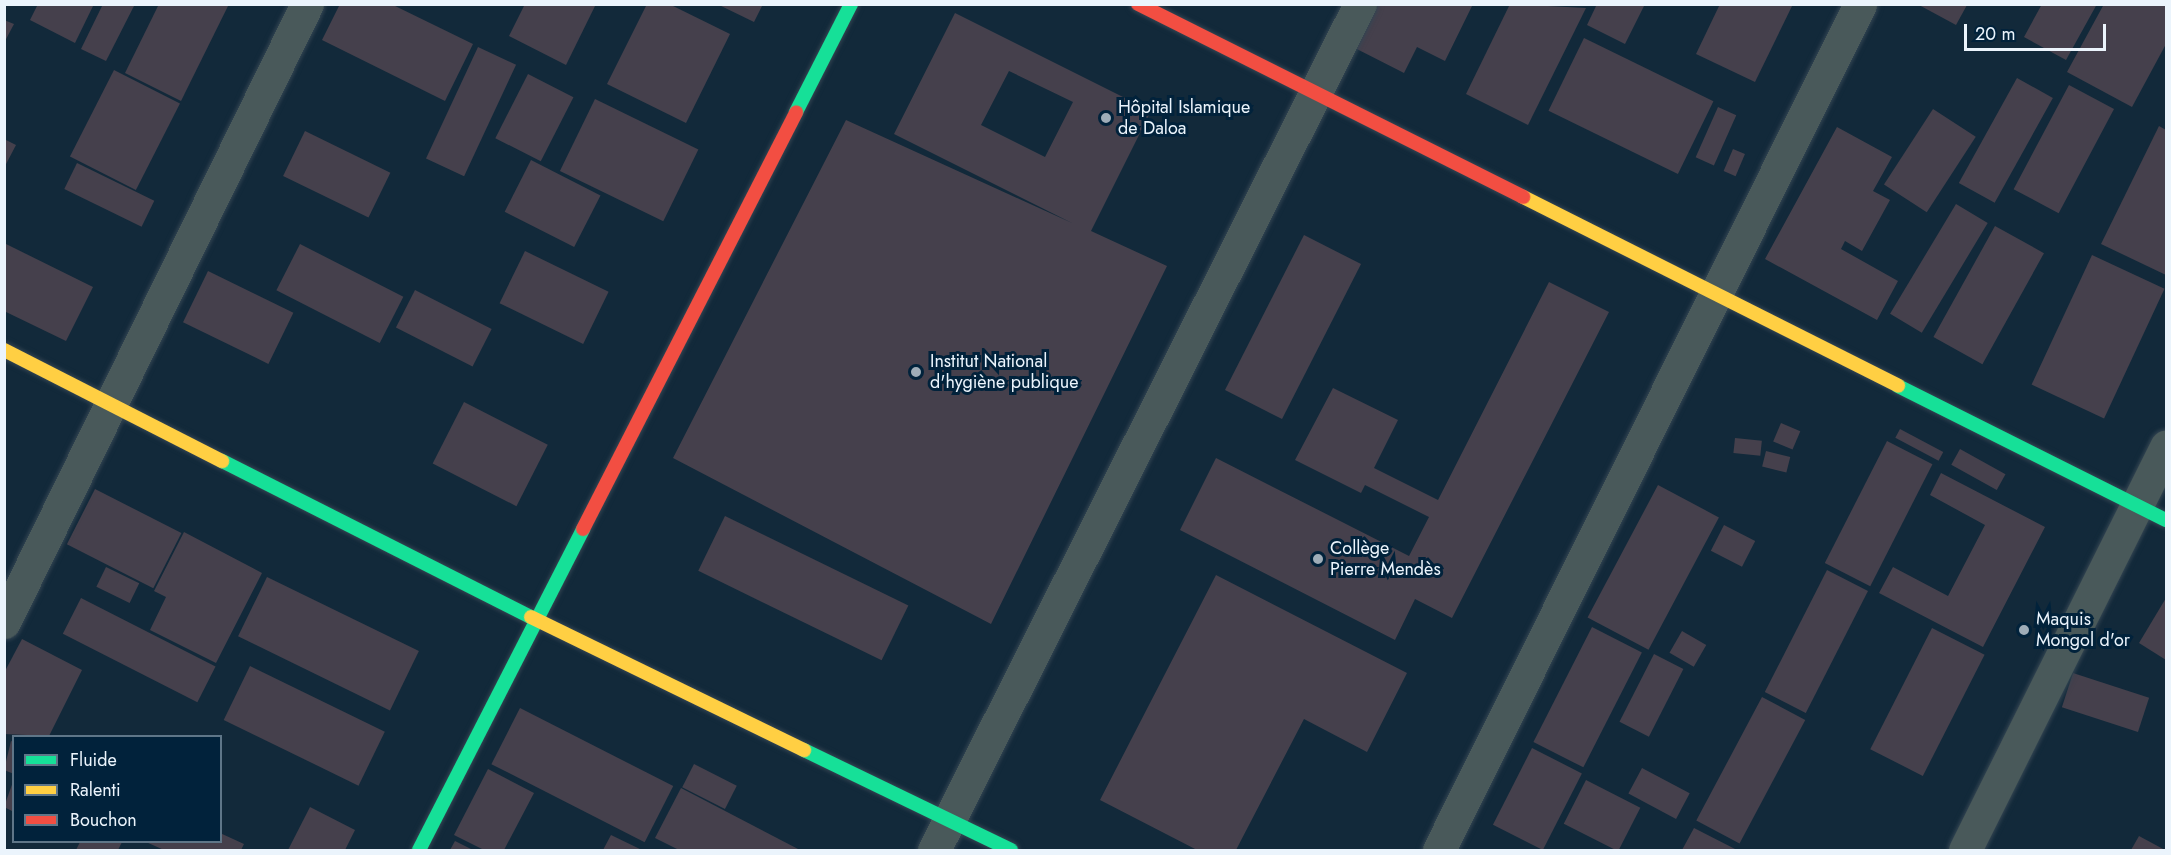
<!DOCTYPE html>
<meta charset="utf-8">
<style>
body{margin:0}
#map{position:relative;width:2171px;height:855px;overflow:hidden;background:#12293a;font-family:Jost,sans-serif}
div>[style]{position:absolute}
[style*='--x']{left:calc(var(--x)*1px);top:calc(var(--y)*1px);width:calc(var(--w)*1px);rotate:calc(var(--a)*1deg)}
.building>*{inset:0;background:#45404c;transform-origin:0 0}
.roads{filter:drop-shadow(0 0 2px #344552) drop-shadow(0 0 2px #344552)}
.street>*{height:33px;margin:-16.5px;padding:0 16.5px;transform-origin:16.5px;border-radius:16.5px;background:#49595a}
.fast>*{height:14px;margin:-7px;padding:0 7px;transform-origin:7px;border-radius:7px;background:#16e098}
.slow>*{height:14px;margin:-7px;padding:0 7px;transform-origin:7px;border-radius:7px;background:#ffcf43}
.jam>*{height:14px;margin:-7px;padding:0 7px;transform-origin:7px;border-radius:7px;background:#f24e42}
.dots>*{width:16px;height:16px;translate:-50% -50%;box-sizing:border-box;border:3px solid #01223b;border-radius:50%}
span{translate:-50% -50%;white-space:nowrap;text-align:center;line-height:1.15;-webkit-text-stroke:6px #01223b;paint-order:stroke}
.poi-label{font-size:18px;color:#ebf4fc}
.left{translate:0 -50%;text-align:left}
.frame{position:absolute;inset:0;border:6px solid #ebf4fc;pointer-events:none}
.legend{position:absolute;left:12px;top:735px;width:210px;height:108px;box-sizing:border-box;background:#01223b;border:2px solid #5f7688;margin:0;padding:8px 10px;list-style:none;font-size:18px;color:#ebf4fc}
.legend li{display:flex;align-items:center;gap:12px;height:30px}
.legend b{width:30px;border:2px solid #5f7688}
.scale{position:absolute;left:1964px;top:24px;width:142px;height:27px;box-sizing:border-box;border:3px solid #ebf4fc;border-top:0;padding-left:8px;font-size:18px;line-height:21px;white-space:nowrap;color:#ebf4fc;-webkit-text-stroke:4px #01223b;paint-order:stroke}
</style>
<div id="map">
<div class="building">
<div style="clip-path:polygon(38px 4px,94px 4px,75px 43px,30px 20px)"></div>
<div style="clip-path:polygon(103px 4px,135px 4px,106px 61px,81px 49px)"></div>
<div style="clip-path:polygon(159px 4px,229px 4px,181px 101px,125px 73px)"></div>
<div style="clip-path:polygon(340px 4px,391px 4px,473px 44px,445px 101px,322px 40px)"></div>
<div style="clip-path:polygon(525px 4px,596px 4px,566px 65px,509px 36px)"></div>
<div style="clip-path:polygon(647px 4px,669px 4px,730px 34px,686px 123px,607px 84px)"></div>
<div style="clip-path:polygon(717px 4px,763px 4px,754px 22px)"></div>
<div style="clip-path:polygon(1364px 4px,1473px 4px,1445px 61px,1417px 47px,1404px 73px,1345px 43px)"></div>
<div style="clip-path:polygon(1510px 4px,1586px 8px,1528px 125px,1466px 94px)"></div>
<div style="clip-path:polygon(1597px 4px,1645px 4px,1625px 44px,1587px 25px)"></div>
<div style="clip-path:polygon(1720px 4px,1793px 4px,1755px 82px,1696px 54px)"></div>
<div style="clip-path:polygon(2042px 4px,2097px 4px,2066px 60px,2024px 37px)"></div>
<div style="clip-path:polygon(2104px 4px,2166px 4px,2166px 44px,2132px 107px,2067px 72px)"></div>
<div style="clip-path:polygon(1919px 5px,1967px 5px,1956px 25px)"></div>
<div style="clip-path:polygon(evenodd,955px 13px,1151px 111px,1091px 231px,1167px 266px,991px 624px,673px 458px,846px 120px,1072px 223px,894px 134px,955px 13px,1009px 71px,1073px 102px,1045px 157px,981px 125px,1009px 71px)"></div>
<div style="clip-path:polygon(4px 20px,14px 24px,4px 43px)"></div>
<div style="left:1584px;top:38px;width:144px;height:81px;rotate:26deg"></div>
<div style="left:478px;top:47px;width:42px;height:123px;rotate:25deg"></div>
<div style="left:114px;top:70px;width:74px;height:97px;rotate:27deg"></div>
<div style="left:528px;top:74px;width:51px;height:72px;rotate:27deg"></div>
<div style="left:2017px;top:78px;width:41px;height:120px;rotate:29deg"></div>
<div style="left:2069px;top:85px;width:51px;height:118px;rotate:28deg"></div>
<div style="left:595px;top:99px;width:115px;height:80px;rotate:26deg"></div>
<div style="left:1718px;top:107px;width:20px;height:55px;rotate:24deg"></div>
<div style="left:1933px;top:109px;width:51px;height:90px;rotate:33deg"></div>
<div style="clip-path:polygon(2159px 126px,2166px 130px,2166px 275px,2101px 244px)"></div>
<div style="clip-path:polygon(1837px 127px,1892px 157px,1873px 191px,1890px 200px,1862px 251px,1845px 241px,1841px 249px,1898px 281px,1877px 320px,1765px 259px)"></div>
<div style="left:305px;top:131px;width:95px;height:50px;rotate:26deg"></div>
<div style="clip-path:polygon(4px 139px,16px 145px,4px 168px)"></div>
<div style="left:1733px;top:149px;width:13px;height:24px;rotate:23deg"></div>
<div style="left:531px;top:160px;width:78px;height:58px;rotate:27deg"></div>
<div style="left:77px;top:163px;width:86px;height:29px;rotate:26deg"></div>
<div style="left:1956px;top:204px;width:37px;height:128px;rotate:31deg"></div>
<div style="left:1995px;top:226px;width:56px;height:127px;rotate:29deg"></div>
<div style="left:1304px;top:235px;width:64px;height:174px;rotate:27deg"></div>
<div style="clip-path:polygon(4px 243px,93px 287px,66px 341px,4px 311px)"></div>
<div style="left:300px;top:244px;width:116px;height:52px;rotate:27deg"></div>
<div style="left:525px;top:251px;width:93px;height:58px;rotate:26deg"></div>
<div style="left:2092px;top:255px;width:80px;height:143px;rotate:25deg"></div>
<div style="left:208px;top:271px;width:95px;height:57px;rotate:26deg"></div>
<div style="clip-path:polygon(1549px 282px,1609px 312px,1452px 618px,1415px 599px,1395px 640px,1180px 530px,1216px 458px,1409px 556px,1429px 517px,1365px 485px,1361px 493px,1295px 460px,1333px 388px,1398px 420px,1374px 468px,1438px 500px)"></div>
<div style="left:415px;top:290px;width:86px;height:42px;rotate:27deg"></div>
<div style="left:464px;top:402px;width:94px;height:69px;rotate:27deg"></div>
<div style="left:1781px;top:423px;width:21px;height:20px;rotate:23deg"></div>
<div style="left:1900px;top:429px;width:49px;height:10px;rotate:28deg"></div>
<div style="left:1735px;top:438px;width:27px;height:15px;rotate:6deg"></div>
<div style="left:1887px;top:441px;width:51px;height:137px;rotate:27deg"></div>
<div style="left:1960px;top:449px;width:52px;height:18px;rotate:29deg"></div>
<div style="left:1766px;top:451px;width:25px;height:16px;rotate:14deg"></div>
<div style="clip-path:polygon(1941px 473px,2045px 527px,1983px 647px,1879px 593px,1893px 567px,1948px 596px,1985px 525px,1930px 495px)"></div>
<div style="left:1658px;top:485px;width:69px;height:150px;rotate:28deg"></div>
<div style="left:95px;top:489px;width:97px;height:62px;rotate:27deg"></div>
<div style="left:725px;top:516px;width:204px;height:61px;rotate:26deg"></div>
<div style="left:1724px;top:525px;width:35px;height:29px;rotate:27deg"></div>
<div style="clip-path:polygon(184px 532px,262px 573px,216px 663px,150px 630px,166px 597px,154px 591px)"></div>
<div style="left:106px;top:567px;width:37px;height:22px;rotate:26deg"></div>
<div style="left:1827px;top:570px;width:46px;height:137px;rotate:27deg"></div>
<div style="clip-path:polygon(1216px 575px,1407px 673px,1367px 752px,1304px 719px,1236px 850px,1197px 850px,1100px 800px)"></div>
<div style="left:267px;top:577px;width:169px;height:66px;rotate:26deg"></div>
<div style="left:81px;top:598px;width:151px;height:40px;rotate:27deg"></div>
<div style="clip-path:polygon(2166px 598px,2166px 660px,2139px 643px)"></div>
<div style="left:1592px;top:627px;width:56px;height:129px;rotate:27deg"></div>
<div style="left:1932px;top:628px;width:59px;height:136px;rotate:27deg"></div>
<div style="left:1682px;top:631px;width:28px;height:25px;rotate:30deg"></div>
<div style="clip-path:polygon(22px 639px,82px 670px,49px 736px,4px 734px,4px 673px)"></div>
<div style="left:1654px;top:654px;width:33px;height:76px;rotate:27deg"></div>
<div style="left:250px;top:666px;width:150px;height:60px;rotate:26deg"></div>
<div style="left:2073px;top:673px;width:80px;height:36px;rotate:18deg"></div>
<div style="left:1762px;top:697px;width:49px;height:140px;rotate:28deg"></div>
<div style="left:520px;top:708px;width:172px;height:63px;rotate:27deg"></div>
<div style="clip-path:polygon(11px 741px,14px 742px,14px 774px,4px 770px)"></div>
<div style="left:1532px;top:748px;width:56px;height:86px;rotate:27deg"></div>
<div style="left:694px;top:764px;width:48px;height:26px;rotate:27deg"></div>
<div style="left:1642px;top:768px;width:54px;height:29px;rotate:28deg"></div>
<div style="clip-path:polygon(488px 769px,534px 793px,504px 850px,484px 850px,454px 835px)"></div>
<div style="clip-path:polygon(14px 779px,14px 812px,4px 807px)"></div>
<div style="left:1586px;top:780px;width:61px;height:49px;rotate:27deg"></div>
<div style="clip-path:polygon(681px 788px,800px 850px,679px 850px,655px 838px)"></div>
<div style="clip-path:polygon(310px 807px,355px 830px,345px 850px,288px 850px)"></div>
<div style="clip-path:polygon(1694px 828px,1737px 850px,1682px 850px)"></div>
<div style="clip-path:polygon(220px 833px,244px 844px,241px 850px,164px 850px,146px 842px,220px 842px)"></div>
<div style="clip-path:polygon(611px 835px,642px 850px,603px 850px)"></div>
<div style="clip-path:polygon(2139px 836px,2165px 850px,2131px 850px)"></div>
<div style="clip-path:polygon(455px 841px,473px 850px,450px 850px)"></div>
<div style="clip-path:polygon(80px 842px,122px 842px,118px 850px,76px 850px)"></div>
</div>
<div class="roads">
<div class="street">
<div style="--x:4;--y:622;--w:688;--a:-63.88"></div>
<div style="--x:934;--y:850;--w:947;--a:-63.27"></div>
<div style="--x:1439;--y:850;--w:945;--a:-63.54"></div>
<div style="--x:1965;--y:850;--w:451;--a:-63.5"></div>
</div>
<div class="fast">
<div style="--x:796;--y:112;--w:121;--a:-63"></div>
<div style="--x:1898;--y:386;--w:300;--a:26.6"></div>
<div style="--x:222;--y:461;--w:346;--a:26.8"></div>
<div style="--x:804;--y:750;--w:230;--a:25.8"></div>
<div style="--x:419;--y:850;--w:360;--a:-62.9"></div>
</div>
<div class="slow">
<div style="--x:1523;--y:197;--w:420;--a:26.7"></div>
<div style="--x:4;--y:350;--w:245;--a:27"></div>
<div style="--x:531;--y:617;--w:304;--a:26"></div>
</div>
<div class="jam">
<div style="--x:1138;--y:4;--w:431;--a:26.6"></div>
<div style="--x:583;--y:529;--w:468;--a:-62.9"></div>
</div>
</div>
<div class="dots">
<div style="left:1106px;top:118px;background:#9fadb8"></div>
<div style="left:916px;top:372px;background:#9fadb8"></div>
<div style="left:1318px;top:559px;background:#9fadb8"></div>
<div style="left:2024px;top:630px;background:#9fadb8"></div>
</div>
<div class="poi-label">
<span class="left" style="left:1118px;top:118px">Hôpital Islamique<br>de Daloa</span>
<span class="left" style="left:930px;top:372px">Institut National<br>d'hygiène publique</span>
<span class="left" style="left:1330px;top:559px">Collège<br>Pierre Mendès</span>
<span class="left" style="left:2036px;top:630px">Maquis<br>Mongol d'or</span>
</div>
<div class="frame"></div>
<ul class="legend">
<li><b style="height:8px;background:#16e098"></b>Fluide</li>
<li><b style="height:8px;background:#ffcf43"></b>Ralenti</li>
<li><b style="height:8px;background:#f24e42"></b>Bouchon</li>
</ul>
<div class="scale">20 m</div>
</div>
